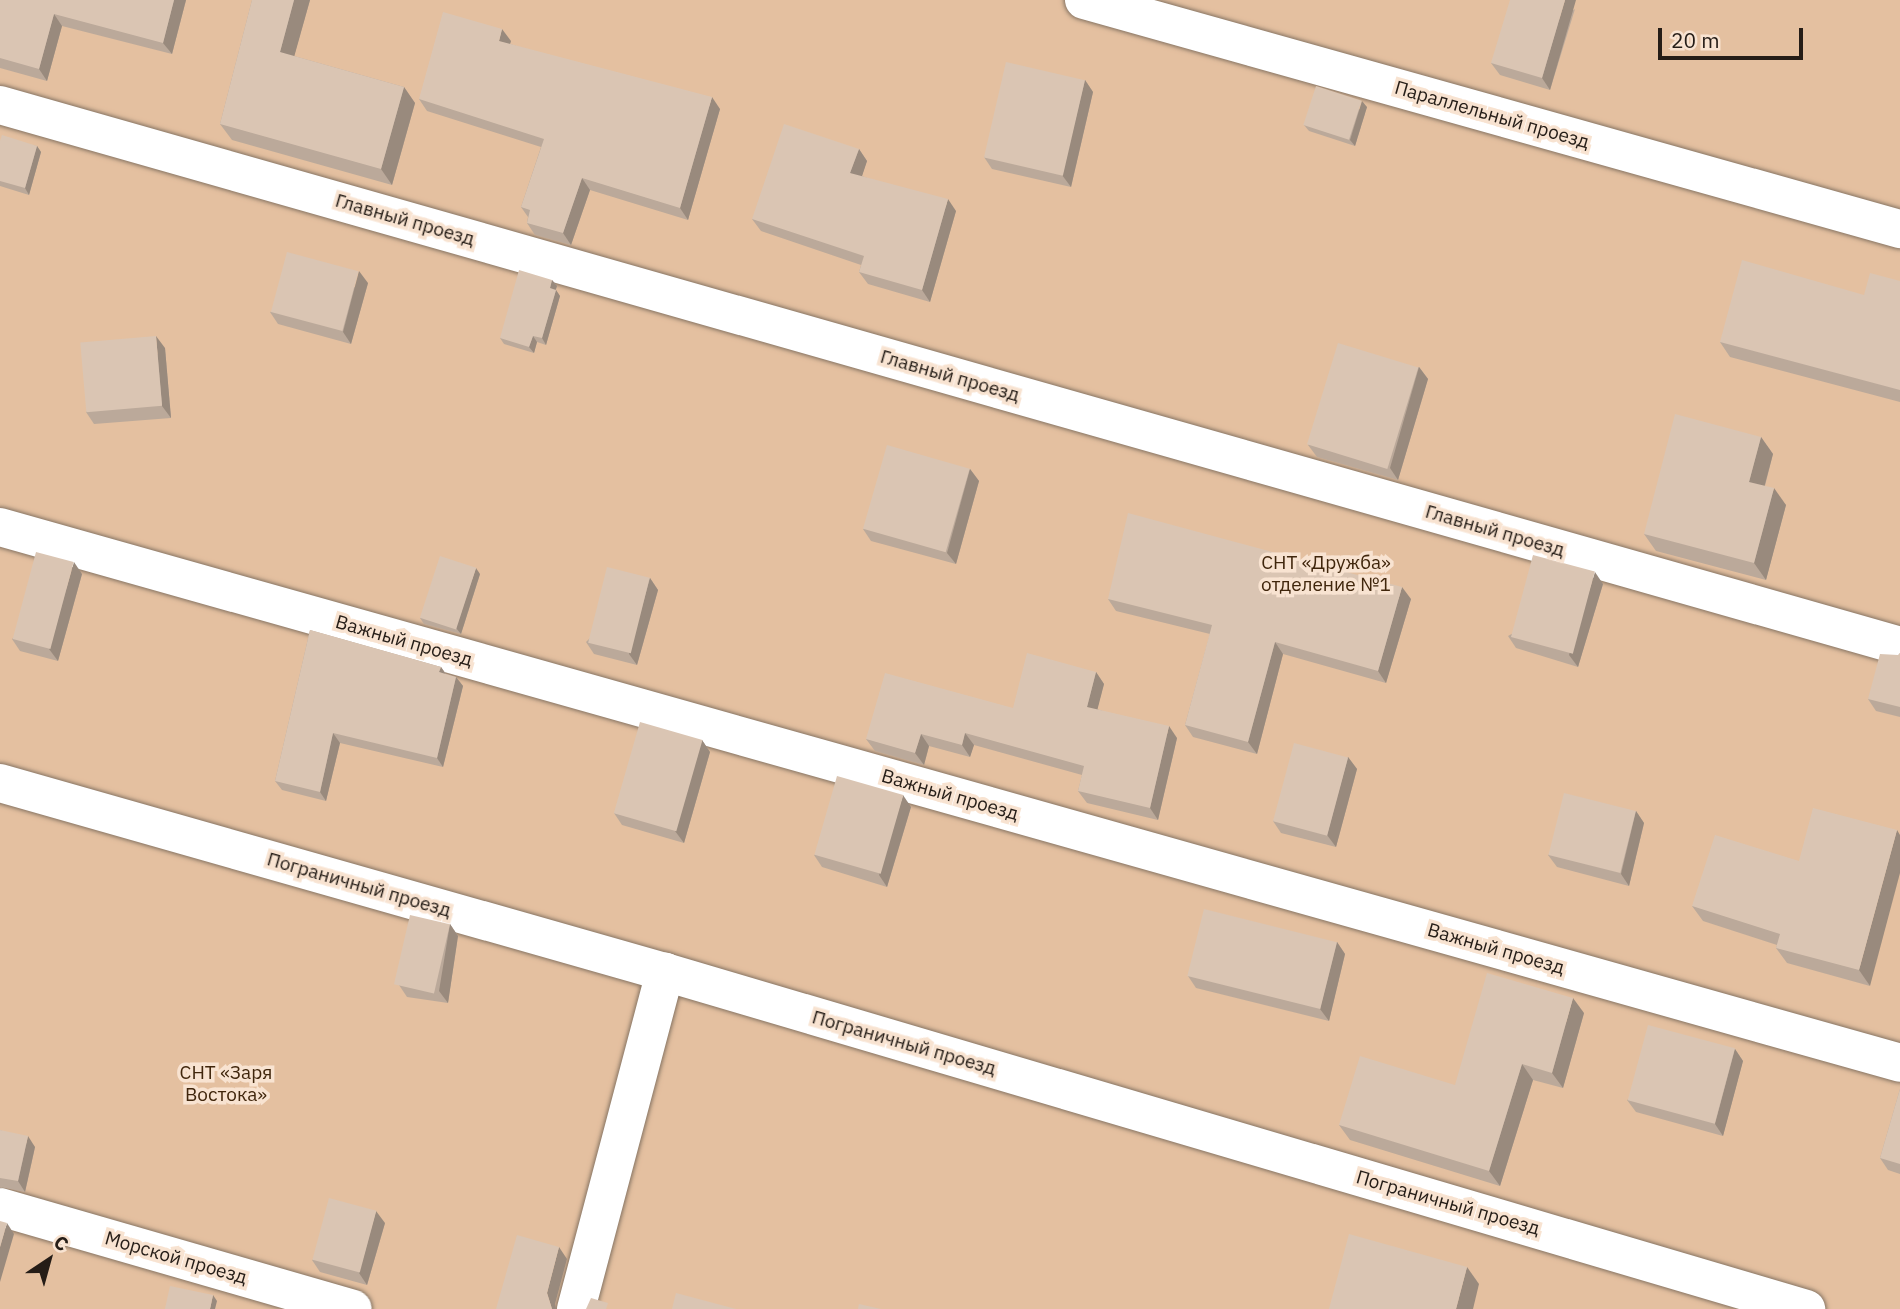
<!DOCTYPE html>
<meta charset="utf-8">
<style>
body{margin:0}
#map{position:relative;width:1900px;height:1309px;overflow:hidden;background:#f8e3d1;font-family:"IBM Plex Sans",sans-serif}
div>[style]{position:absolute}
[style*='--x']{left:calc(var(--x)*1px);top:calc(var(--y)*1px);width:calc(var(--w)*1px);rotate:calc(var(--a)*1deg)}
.green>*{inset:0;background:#e4c0a0;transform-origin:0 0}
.roads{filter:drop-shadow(0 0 2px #867463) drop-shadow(0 0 2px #867463)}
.minor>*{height:38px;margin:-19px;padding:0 19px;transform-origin:19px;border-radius:19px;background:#fff}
.wall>*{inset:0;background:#bba99a}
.shaded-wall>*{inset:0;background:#998a7d}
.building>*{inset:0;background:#dac5b3;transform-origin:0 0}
span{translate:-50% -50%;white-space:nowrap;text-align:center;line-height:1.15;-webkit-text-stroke:7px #f8e3d1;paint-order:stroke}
.street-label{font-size:19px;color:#251d17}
.park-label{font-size:19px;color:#40260c}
.north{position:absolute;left:14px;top:1225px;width:70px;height:70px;-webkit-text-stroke:5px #f8e3d1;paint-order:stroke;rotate:36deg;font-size:19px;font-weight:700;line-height:28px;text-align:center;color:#251d17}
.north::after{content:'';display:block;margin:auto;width:24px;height:32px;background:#251d17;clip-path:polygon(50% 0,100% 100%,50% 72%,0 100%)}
.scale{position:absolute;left:1658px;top:28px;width:145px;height:32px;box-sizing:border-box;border:4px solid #251d17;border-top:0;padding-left:9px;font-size:21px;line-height:24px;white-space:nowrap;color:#251d17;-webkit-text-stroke:5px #f8e3d1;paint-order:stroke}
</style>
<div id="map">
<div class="green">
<div style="left:0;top:0;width:1900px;height:1309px"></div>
</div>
<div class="roads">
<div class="minor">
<div style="--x:1084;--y:0;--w:848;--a:15.68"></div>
<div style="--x:0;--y:105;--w:1976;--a:15.89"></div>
<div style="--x:0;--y:527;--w:1974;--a:15.75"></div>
<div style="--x:0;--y:783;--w:691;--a:15.87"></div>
<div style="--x:665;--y:972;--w:1190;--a:16.45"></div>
<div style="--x:0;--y:1207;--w:367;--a:16.1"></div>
<div style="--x:576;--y:1309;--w:349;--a:-75.2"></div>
</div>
</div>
<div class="wall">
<div style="clip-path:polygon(0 0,186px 0,172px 54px,62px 26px,47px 81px,0 68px)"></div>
<div style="clip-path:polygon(252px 0,310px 0,294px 56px,404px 87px,415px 103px,392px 185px,232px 140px,220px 124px)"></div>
<div style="clip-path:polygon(1575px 9px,1550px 90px,1500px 75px,1491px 63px)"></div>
<div style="clip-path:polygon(511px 41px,510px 44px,720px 109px,688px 220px,590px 190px,571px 245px,535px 235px,527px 223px,528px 217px,521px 207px,541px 147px,427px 111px,419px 99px)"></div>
<div style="clip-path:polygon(1085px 80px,1093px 92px,1071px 187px,992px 169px,984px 157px)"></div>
<div style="clip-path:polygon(1367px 107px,1355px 146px,1309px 131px,1304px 125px)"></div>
<div style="clip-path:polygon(0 141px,37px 146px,41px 152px,29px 195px,0 186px)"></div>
<div style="clip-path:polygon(859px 149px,867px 161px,862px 176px,956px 211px,930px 302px,868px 284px,859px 272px,861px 265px,761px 231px,752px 219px)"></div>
<div style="clip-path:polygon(552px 280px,557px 286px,556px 290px,560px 296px,546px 345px,537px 342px,534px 353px,504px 344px,500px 338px)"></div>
<div style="clip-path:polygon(1900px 281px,1900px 402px,1730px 357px,1720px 342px,1864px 295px)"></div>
<div style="clip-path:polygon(368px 283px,351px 344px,278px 324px,270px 312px)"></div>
<div style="clip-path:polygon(165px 348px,171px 418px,94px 424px,86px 412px)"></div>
<div style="clip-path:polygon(1419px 367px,1428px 379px,1398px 480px,1317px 457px,1308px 445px)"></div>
<div style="clip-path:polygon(1761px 437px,1773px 454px,1765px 486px,1786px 505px,1766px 580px,1656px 551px,1644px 534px)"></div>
<div style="clip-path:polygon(970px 469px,979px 481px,956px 564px,871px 541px,863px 529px)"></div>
<div style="clip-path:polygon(82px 574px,58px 661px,20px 651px,12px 639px)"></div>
<div style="clip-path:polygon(480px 574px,461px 634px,424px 624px,420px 618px)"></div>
<div style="clip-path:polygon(650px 578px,658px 590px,637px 665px,594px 654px,586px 642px)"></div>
<div style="clip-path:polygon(1603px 584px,1578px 667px,1516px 648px,1508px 636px)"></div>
<div style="clip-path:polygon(1108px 599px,1411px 599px,1386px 683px,1283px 654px,1257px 754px,1193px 737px,1185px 725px,1210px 634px,1116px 611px)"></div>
<div style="clip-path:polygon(310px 630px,441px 667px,446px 674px,456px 677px,463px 686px,443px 767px,340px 743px,326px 801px,282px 790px,275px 781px)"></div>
<div style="clip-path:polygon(1900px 653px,1900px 717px,1876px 711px,1868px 699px)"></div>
<div style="clip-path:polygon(1096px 672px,1104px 684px,1097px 709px,1177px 738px,1158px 820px,1087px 803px,1078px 791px,1082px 775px,974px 745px,970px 757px,929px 746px,924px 765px,875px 751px,866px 739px,1013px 708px)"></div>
<div style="clip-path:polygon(702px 740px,710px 752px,684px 843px,622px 825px,614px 813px)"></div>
<div style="clip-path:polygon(1348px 757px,1357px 769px,1336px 847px,1281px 833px,1273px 821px)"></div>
<div style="clip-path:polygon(911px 807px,887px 887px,822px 867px,814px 855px)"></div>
<div style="clip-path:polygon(1636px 811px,1644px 823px,1629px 886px,1557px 867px,1548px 855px)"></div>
<div style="clip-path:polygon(1799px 861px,1870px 986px,1787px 963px,1776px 948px,1777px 945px,1703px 921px,1692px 906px)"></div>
<div style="clip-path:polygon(450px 924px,458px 936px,448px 1003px,407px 997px,399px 985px)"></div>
<div style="clip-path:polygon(1337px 942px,1345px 954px,1329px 1021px,1196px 988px,1188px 976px)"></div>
<div style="clip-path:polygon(1584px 1013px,1563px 1088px,1533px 1080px,1500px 1186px,1350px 1140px,1339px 1125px,1455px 1085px)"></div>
<div style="clip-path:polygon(1735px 1049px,1743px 1061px,1723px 1136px,1636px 1112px,1627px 1100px)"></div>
<div style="clip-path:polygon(1900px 1089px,1900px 1174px,1888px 1170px,1880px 1158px)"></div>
<div style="clip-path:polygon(0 1130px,35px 1147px,25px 1192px,0 1187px)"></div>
<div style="clip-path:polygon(385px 1223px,367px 1285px,320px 1272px,312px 1260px)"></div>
</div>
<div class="shaded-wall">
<div style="clip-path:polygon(174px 0,186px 0,172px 54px,163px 43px)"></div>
<div style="clip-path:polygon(294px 0,310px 0,291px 68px,280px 52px)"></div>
<div style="clip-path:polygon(1565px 0,1576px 0,1550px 90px,1542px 78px)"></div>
<div style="clip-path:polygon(54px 14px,62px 26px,47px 81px,39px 69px)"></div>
<div style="clip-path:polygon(502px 29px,511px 41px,507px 53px,499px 41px)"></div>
<div style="clip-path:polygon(1085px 80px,1093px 92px,1071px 187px,1062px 175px)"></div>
<div style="clip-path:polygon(404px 87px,415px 103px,392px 185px,381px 169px)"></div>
<div style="clip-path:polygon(712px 97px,720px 109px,688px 220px,680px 208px)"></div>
<div style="clip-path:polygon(1362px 101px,1367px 107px,1355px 146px,1350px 140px)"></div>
<div style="clip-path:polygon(37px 146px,41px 152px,29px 195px,25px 188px)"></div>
<div style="clip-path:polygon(859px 149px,867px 161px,859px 185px,850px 173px)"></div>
<div style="clip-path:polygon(582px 178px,590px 190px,571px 245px,563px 233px)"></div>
<div style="clip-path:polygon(948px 199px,956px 211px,930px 302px,922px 290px)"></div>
<div style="clip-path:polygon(359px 271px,368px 283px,351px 344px,343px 332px)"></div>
<div style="clip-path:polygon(552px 280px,557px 286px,554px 294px,550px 288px)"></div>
<div style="clip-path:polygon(556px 290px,560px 296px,546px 345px,542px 338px)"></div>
<div style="clip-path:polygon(156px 336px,165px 348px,171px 418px,162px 406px)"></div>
<div style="clip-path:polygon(533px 336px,537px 342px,534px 353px,529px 347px)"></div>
<div style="clip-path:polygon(1419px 367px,1428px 379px,1398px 480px,1390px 468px)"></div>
<div style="clip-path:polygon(1761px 437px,1773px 454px,1761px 499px,1749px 482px)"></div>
<div style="clip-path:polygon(970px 469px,979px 481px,956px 564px,947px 553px)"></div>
<div style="clip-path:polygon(1774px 488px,1786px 505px,1766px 580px,1754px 563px)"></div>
<div style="clip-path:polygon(74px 562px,82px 574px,58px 661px,49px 649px)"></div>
<div style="clip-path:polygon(476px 568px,480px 574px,461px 634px,456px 628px)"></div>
<div style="clip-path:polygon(1595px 572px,1603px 584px,1578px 667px,1569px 655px)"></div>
<div style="clip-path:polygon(650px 578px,658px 590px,637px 665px,629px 654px)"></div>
<div style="clip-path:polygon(1402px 587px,1411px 599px,1386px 683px,1378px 671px)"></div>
<div style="clip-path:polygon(1275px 642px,1283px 654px,1257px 754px,1248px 742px)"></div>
<div style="clip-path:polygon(441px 667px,447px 676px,439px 672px)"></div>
<div style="clip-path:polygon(1096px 672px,1104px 684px,1095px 719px,1087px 707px)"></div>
<div style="clip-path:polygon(456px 677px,463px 686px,443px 767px,437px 758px)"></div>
<div style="clip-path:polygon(1169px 726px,1177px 738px,1158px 820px,1150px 808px)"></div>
<div style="clip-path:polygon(333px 733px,340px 743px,326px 801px,320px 792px)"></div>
<div style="clip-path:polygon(965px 733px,974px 745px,970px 757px,962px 745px)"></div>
<div style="clip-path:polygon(921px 734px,929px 746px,924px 765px,915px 753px)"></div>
<div style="clip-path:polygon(702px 740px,710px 752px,684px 843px,675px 831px)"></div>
<div style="clip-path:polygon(1348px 757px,1357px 769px,1336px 847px,1327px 835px)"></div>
<div style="clip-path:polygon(903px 795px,911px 807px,887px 887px,879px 875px)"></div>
<div style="clip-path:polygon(1636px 811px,1644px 823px,1629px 886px,1621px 874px)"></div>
<div style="clip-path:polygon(1897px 830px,1900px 835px,1900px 873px,1870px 986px,1859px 970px)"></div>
<div style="clip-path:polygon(450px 924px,458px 936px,448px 1003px,439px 991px)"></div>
<div style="clip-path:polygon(1337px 942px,1345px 954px,1329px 1021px,1320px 1009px)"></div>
<div style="clip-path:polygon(1573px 998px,1584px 1013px,1563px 1088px,1552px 1073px)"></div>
<div style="clip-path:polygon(1735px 1049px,1743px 1061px,1723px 1136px,1715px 1124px)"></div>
<div style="clip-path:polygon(1522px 1064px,1533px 1080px,1500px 1186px,1489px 1171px)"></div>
<div style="clip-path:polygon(28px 1136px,35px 1147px,25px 1192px,18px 1181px)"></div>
<div style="clip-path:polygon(376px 1211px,385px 1223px,367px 1285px,359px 1273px)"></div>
<div style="clip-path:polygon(7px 1223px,14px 1234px,0 1282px,0 1247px)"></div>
<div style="clip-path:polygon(559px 1247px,567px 1259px,555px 1304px,556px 1309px,552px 1309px,547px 1293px)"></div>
<div style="clip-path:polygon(1467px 1267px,1479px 1284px,1473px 1309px,1456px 1309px)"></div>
<div style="clip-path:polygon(213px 1295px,217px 1301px,215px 1309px,210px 1309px)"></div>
</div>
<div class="building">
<div style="clip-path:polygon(0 0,174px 0,163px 43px,54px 14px,39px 69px,0 58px)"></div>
<div style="clip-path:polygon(252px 0,294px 0,280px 52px,404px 87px,381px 169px,220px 124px)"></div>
<div style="clip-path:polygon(1510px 0,1565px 0,1542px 78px,1491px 63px)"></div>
<div style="clip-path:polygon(443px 12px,502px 29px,499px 41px,712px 97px,680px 208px,582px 178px,563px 233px,527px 223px,530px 210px,521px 207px,544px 139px,419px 99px)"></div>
<div style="left:1006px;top:62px;width:81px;height:98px;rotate:13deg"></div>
<div style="left:1316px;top:86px;width:48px;height:41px;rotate:18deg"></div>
<div style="clip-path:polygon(784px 124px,859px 149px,850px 173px,948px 199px,922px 290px,859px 272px,864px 256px,752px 219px)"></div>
<div style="clip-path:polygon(2px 135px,37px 146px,25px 188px,0 181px,0 141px)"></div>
<div style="left:287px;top:252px;width:74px;height:62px;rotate:15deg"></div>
<div style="clip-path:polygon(1742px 260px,1864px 295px,1870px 273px,1900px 281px,1900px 390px,1720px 342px)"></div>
<div style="clip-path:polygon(519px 270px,552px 280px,550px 288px,556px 290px,542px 338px,533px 336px,529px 347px,500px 338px)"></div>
<div style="left:156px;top:336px;width:70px;height:76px;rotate:85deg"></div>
<div style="left:1338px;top:343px;width:84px;height:106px;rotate:17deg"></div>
<div style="clip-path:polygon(1675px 414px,1761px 437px,1749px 482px,1774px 488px,1754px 563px,1644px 534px)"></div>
<div style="left:887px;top:445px;width:86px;height:87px;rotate:16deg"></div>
<div style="clip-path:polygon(1128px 513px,1402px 587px,1378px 671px,1275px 642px,1248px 742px,1185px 725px,1212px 625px,1108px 599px)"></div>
<div style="left:36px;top:552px;width:39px;height:90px;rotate:15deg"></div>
<div style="left:1533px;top:555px;width:64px;height:85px;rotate:15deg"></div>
<div style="left:440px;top:556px;width:38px;height:65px;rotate:18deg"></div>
<div style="left:607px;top:567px;width:44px;height:78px;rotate:14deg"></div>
<div style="clip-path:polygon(310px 630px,441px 667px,439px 672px,456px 677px,437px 758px,333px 733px,320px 792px,275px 781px)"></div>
<div style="clip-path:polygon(1027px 653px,1096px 672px,1087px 707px,1169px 726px,1150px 808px,1078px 791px,1084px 766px,965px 733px,962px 745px,921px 734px,915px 753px,866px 739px,885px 673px,1013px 708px)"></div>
<div style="clip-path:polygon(1900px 653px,1900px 707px,1868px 699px,1880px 654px,1898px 655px)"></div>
<div style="left:640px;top:722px;width:65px;height:95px;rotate:16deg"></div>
<div style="left:1294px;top:743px;width:56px;height:81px;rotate:15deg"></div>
<div style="left:837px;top:776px;width:69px;height:82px;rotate:16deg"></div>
<div style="left:1564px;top:793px;width:74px;height:64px;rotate:14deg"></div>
<div style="clip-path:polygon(1813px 808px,1897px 830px,1859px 970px,1776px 948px,1780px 934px,1692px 906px,1715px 835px,1799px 861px)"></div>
<div style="left:1204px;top:909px;width:137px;height:69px;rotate:14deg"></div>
<div style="left:410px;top:915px;width:41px;height:71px;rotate:13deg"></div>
<div style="clip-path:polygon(1487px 973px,1573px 998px,1552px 1073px,1522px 1064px,1489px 1171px,1339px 1125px,1360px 1056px,1455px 1085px)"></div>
<div style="left:1648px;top:1025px;width:90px;height:78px;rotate:15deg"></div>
<div style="clip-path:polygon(1900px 1089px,1900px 1164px,1880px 1158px)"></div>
<div style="clip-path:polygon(0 1130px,28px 1136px,18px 1181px,0 1178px)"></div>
<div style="left:329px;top:1198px;width:49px;height:64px;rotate:15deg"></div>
<div style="clip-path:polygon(0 1221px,7px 1223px,0 1247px)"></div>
<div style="clip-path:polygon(1349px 1234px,1467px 1267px,1456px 1309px,1329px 1309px)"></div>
<div style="clip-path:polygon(517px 1235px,559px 1247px,547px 1293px,552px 1309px,496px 1309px)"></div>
<div style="clip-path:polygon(170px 1286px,213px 1295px,210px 1309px,165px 1309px)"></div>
<div style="clip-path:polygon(676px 1293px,736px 1309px,672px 1309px)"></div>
<div style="clip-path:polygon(591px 1298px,608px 1303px,606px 1309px,586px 1309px)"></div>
<div style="clip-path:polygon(859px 1304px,881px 1309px,858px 1309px)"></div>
</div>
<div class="street-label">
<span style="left:1492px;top:115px;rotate:16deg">Параллельный проезд</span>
<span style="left:405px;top:220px;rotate:16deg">Главный проезд</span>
<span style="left:950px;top:376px;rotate:16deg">Главный проезд</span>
<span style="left:1495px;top:531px;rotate:16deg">Главный проезд</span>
<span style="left:404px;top:641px;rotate:16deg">Важный проезд</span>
<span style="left:950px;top:795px;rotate:16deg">Важный проезд</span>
<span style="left:359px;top:885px;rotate:16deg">Пограничный проезд</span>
<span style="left:1496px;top:949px;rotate:16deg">Важный проезд</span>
<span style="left:904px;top:1043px;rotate:16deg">Пограничный проезд</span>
<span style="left:1448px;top:1203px;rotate:16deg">Пограничный проезд</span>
<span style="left:176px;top:1258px;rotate:16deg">Морской проезд</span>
</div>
<div class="park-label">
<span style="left:1326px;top:574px">СНТ «Дружба»<br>отделение №1</span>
<span style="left:226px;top:1084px">СНТ «Заря<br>Востока»</span>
</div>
<div class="north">С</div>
<div class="scale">20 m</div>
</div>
